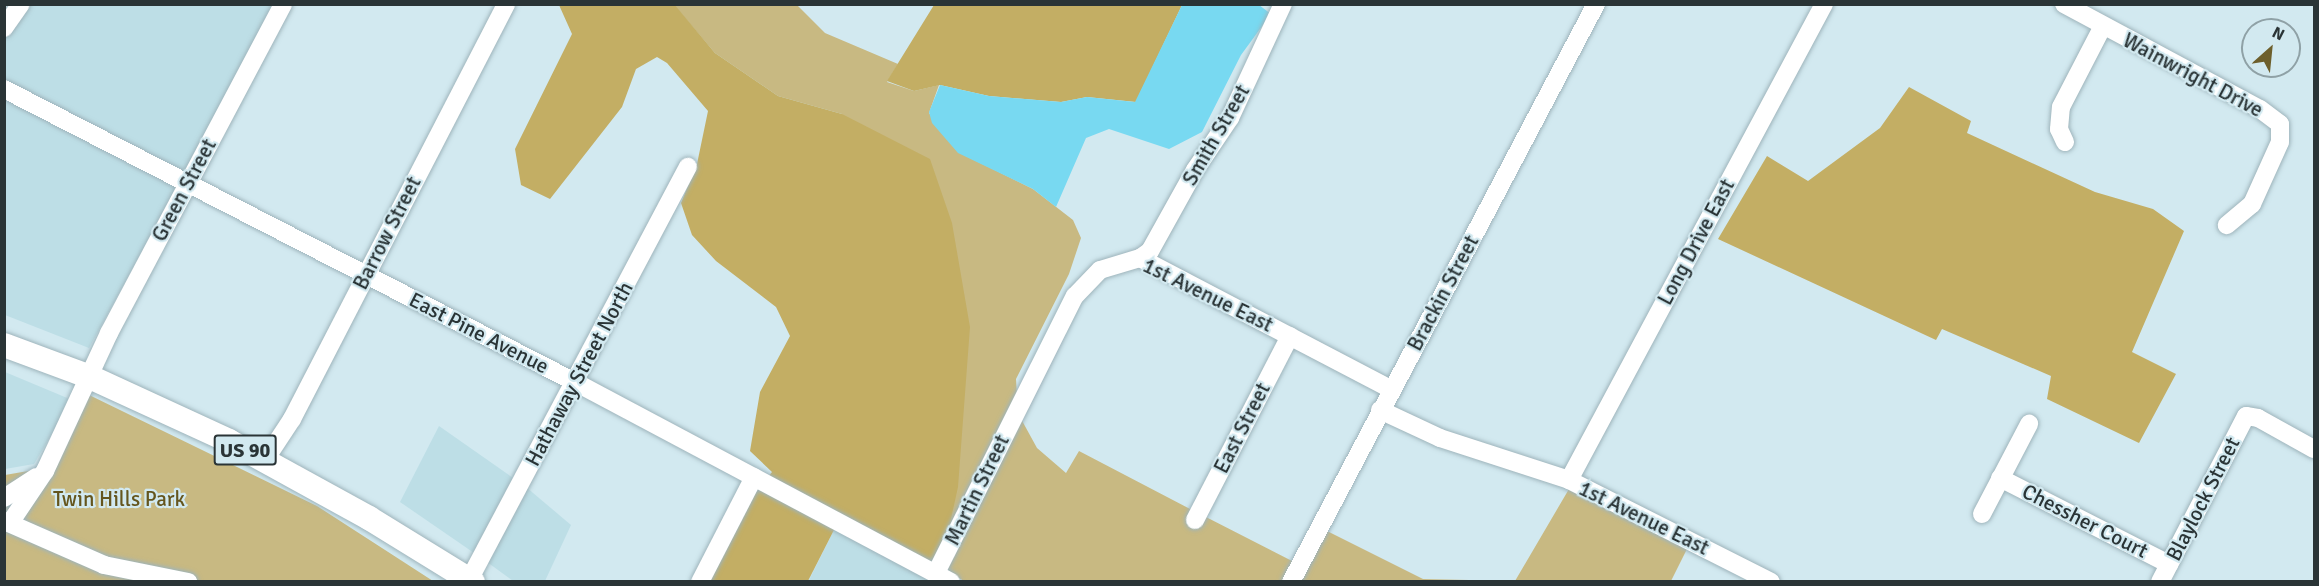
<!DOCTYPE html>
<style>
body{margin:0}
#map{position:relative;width:2319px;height:586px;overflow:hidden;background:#d2e9f0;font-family:Signika,sans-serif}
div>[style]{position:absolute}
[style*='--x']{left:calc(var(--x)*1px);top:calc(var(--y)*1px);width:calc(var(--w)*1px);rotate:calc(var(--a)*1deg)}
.built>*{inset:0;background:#bddee6}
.green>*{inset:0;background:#c8b982}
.forest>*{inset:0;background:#c3ae64}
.water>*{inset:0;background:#78d9f1}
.roads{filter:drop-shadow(0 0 2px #9eb4bb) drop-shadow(0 0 2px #9eb4bb)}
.minor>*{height:18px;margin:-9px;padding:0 9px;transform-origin:9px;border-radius:9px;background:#fff}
.major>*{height:24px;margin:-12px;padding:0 12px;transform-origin:12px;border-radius:12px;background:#fff}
span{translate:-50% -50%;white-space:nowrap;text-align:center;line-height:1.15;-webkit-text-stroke:4.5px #d2e9f0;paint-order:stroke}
.shield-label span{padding:2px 4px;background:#d2e9f0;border:2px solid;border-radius:4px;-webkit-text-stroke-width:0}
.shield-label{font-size:20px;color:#2a3436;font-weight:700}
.street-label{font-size:21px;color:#2a3436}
.park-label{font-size:21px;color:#64551d}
.frame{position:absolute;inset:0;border:6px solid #2a3436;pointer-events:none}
.north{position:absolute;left:2241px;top:18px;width:60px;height:60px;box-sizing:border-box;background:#d2e9f0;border:2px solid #8fa1a6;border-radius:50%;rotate:27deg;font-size:16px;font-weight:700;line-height:24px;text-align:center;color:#2a3436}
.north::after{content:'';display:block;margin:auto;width:21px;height:27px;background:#6d5f2c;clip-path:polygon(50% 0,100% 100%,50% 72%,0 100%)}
</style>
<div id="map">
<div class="built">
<div style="clip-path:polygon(28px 5px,275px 5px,184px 174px,5px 81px,5px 39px)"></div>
<div style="clip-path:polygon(4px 97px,177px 187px,89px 348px,5px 315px)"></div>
<div style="clip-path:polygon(5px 372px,72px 400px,34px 464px,5px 469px)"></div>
<div style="clip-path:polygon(439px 426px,516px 480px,477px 555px,400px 502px)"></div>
<div style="clip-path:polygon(526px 487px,571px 525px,545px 581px,513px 581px,487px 562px)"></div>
<div style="clip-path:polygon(835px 528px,936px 581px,808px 582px)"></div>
</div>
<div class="green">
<div style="clip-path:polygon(674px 5px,797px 5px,825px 33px,898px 64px,887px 82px,914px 91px,939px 85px,929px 113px,958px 152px,1033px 189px,1073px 220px,1081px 238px,1069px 274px,1016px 379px,1017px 396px,933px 564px,842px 114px,778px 96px,715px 53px)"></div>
<div style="clip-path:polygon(83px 392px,317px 506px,433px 581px,5px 582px,5px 475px,40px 469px)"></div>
<div style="clip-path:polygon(1020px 417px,1037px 448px,1066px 473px,1079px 451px,1192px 510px,1186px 523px,1197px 529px,1204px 516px,1294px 562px,1284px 582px,966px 582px,944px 570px)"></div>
<div style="clip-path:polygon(1569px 489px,1688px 547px,1671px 581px,1298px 582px,1325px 530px,1423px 579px,1515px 581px)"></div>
</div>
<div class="forest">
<div style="clip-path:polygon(674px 4px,715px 53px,778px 96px,842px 114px,930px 159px,952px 223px,970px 327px,958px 487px,949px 528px,933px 564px,768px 477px,772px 472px,750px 451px,760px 392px,790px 336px,776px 307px,716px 261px,692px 235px,681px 203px,697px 164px,708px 111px,667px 63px,657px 57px,636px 69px,622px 107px,550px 199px,521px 185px,515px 149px,572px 34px,559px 5px)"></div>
<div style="clip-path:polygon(934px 5px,1182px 5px,1136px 102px,1087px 97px,1061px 102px,989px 96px,940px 85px,914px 91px,887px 81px)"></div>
<div style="clip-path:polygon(1909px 87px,1971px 121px,1967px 133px,2095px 192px,2153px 209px,2184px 231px,2132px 352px,2176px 374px,2139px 443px,2047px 399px,2051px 376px,1942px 329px,1936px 340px,1718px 239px,1767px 156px,1808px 181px,1880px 128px)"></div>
<div style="clip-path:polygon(758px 488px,835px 528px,808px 581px,707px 582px)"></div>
</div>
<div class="water">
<div style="clip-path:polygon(1182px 5px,1259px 5px,1271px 14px,1241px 55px,1202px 132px,1169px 149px,1109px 129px,1086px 138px,1056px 207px,1033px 189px,958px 153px,932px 123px,929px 112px,940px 85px,989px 96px,1061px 102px,1087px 97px,1135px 102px)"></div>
</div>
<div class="roads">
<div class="minor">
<div style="--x:2064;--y:4;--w:222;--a:28.2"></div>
<div style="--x:2260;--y:109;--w:25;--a:37"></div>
<div style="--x:2280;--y:124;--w:18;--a:90"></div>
<div style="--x:2280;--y:142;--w:68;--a:114.3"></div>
<div style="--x:2252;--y:204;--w:33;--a:140"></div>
<div style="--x:4;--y:28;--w:29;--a:-55"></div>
<div style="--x:4;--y:89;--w:640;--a:27.17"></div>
<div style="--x:573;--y:381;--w:428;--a:28"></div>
<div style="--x:2065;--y:142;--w:14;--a:-115"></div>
<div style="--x:2059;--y:129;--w:22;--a:-85"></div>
<div style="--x:2061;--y:107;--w:91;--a:-62.6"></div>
<div style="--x:1140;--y:258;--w:12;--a:-35"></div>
<div style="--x:1150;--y:251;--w:93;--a:-60.9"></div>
<div style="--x:1195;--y:170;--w:63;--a:-56.1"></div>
<div style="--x:1230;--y:118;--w:126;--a:-65.1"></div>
<div style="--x:1380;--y:410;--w:66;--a:25"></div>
<div style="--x:1440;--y:438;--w:136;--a:18"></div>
<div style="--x:1569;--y:480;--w:226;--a:26.8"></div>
<div style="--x:265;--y:460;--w:49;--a:-56.6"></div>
<div style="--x:292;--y:419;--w:467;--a:-62.7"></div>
<div style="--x:2000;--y:478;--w:190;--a:27"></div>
<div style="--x:1569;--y:480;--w:540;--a:-61.82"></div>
<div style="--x:4;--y:498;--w:38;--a:-33"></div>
<div style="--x:1982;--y:514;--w:102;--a:-62.4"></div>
<div style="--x:1195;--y:520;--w:207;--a:-62.7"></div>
<div style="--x:4;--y:521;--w:109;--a:23.7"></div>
<div style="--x:104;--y:565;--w:86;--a:11.4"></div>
<div style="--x:10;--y:523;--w:63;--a:-56.1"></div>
<div style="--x:45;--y:471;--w:152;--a:-65.1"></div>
<div style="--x:109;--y:333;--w:372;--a:-62.1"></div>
<div style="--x:936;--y:573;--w:310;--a:-63.4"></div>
<div style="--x:1075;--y:296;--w:36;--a:-46"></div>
<div style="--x:1100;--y:270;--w:42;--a:-16.7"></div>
<div style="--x:1140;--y:258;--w:283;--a:27.6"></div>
<div style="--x:468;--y:582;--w:470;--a:-62.1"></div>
<div style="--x:700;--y:582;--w:118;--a:-62.8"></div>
<div style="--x:1291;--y:582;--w:654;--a:-62.18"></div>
<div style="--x:2160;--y:582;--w:187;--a:-62.6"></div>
<div style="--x:2246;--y:416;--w:12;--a:9"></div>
<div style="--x:2258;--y:418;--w:64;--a:29"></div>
</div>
<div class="major">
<div style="--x:4;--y:345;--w:92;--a:20.4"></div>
<div style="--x:90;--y:377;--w:153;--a:24.7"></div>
<div style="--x:229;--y:441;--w:160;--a:28.8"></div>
<div style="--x:369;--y:518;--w:122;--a:31.6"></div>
</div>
</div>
<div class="shield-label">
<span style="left:245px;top:450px">US 90</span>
</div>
<div class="street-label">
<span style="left:2193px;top:75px;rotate:28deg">Wainwright Drive</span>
<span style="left:1216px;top:135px;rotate:-60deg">Smith Street</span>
<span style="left:184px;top:190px;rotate:-62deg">Green Street</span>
<span style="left:387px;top:233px;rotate:-63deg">Barrow Street</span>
<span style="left:1696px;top:242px;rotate:-62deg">Long Drive East</span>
<span style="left:1443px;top:293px;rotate:-62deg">Brackin Street</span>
<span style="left:1208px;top:295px;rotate:26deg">1st Avenue East</span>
<span style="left:479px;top:333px;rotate:27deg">East Pine Avenue</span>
<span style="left:579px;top:374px;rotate:-62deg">Hathaway Street North</span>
<span style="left:1242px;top:428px;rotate:-63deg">East Street</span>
<span style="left:977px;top:490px;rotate:-64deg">Martin Street</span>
<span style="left:2203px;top:499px;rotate:-63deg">Blaylock Street</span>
<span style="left:1644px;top:518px;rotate:26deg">1st Avenue East</span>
<span style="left:2085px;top:521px;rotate:27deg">Chessher Court</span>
</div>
<div class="park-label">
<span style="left:119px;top:499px">Twin Hills Park</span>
</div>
<div class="frame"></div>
<div class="north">N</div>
</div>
